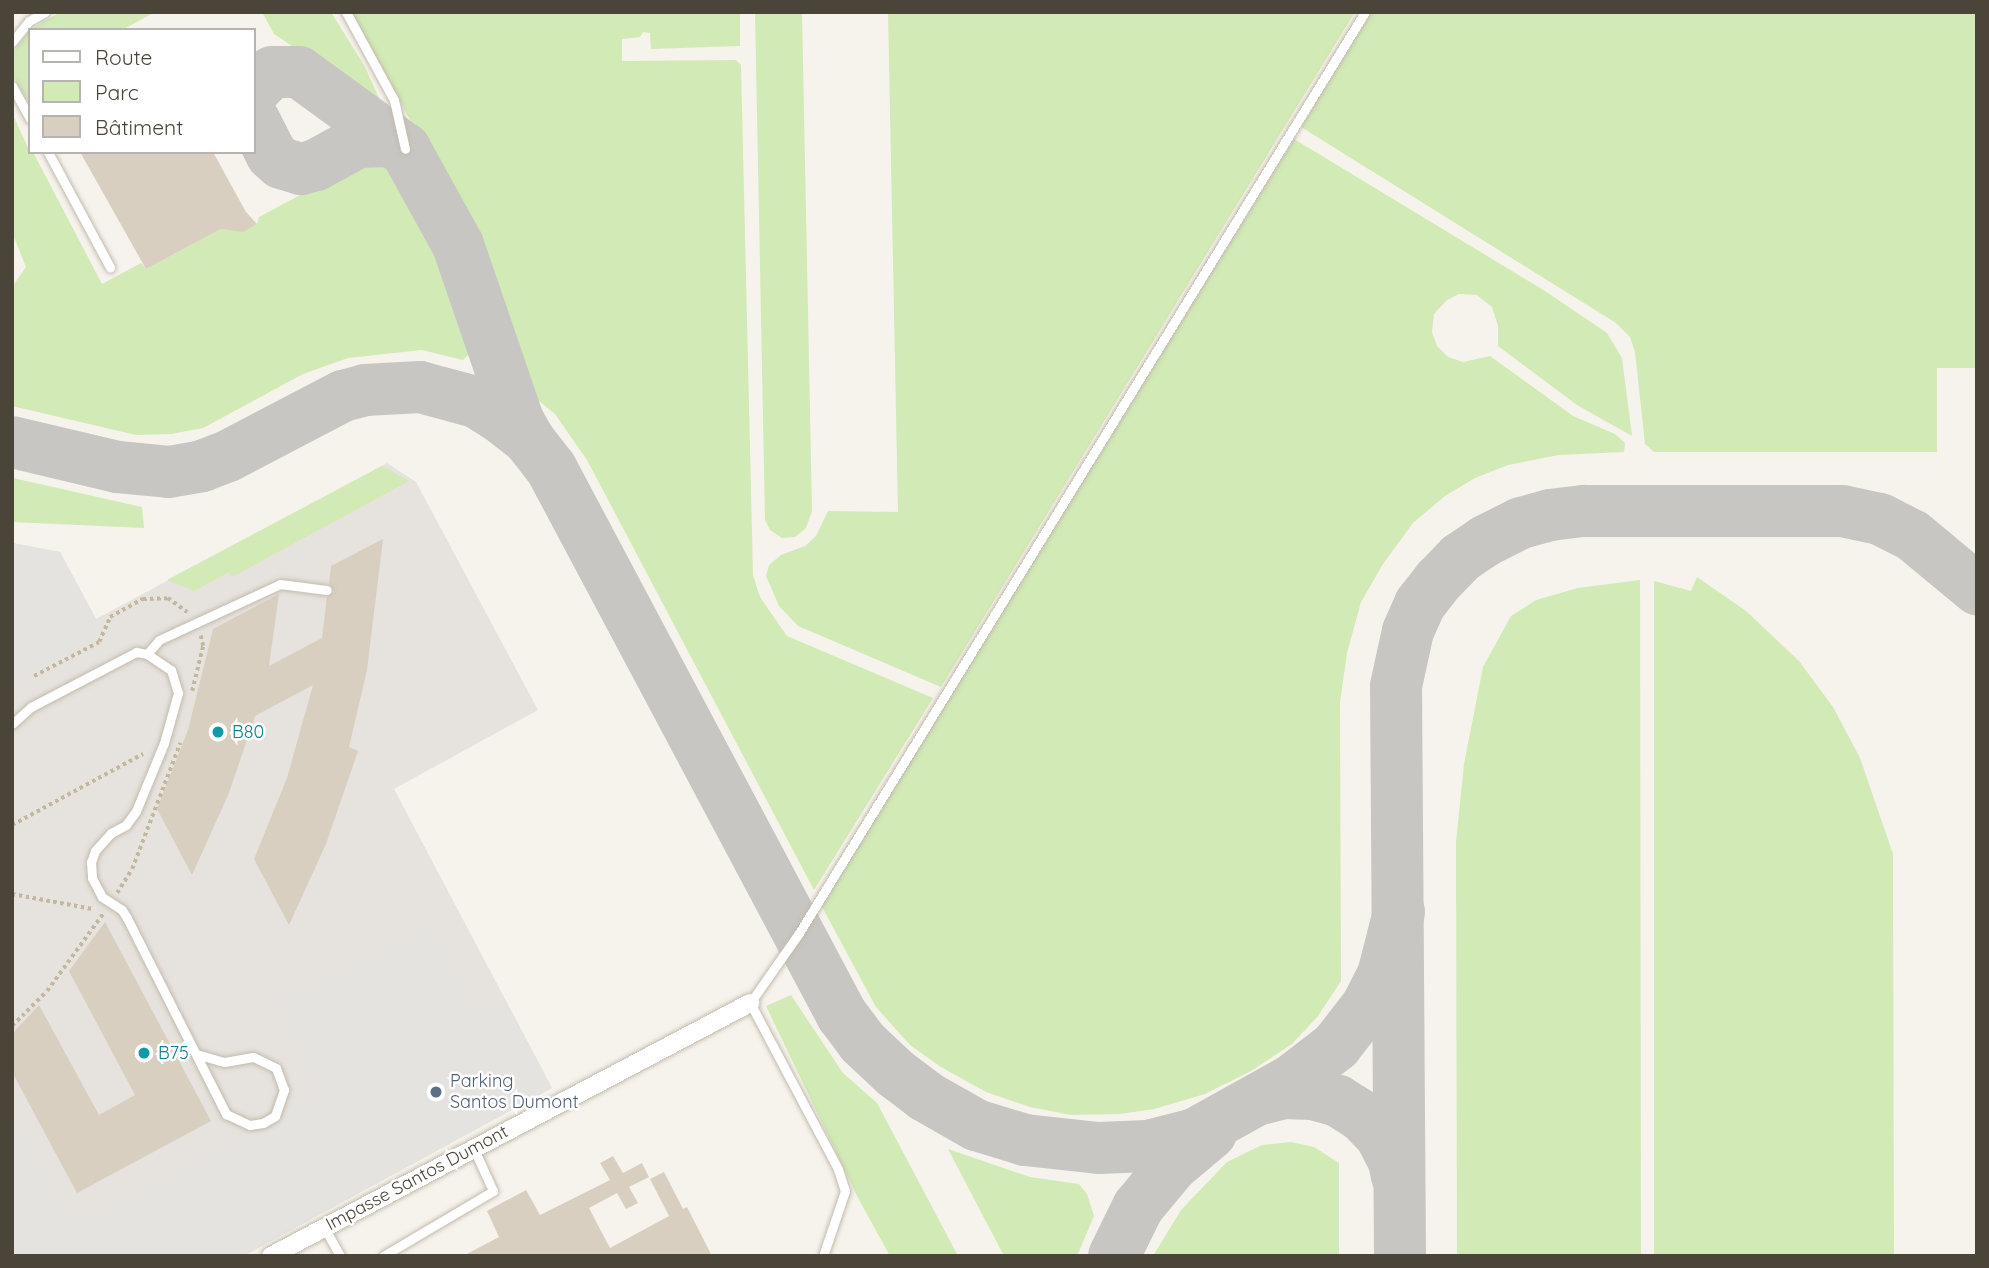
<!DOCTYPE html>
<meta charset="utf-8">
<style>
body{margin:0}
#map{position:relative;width:1989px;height:1268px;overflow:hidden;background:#f6f3ec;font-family:Quicksand,sans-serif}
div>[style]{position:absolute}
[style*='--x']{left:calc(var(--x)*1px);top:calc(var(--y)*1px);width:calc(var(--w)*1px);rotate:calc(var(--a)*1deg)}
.industrial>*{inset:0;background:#e6e2dd}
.green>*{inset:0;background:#d2eab5}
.parking>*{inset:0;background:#e5e3e0}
.taxiway>*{height:52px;margin:-26px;padding:0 26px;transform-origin:26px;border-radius:26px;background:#c8c6c3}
.building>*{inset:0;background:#d8cfc1}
.path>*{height:3.5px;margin-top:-1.75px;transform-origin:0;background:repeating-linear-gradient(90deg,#c4b79f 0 3.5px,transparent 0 7px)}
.roads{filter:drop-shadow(0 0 2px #c2bbae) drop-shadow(0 0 2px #c2bbae)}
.lane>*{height:9px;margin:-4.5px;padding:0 4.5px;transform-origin:4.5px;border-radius:4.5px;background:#fff}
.street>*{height:18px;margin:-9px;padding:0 9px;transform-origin:9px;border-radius:9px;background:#fff}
.dots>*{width:19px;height:19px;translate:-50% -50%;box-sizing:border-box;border:4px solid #fff;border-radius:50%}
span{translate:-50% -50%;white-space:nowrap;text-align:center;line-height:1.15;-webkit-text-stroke:5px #fff;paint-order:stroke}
.culture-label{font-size:18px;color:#0d838f}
.left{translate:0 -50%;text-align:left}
.service-label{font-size:18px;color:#4e5e75}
.street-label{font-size:18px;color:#4b4439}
.frame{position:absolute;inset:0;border:14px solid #4b4439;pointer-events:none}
.legend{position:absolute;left:28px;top:28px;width:228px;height:126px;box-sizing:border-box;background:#fff;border:2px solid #b7b4b0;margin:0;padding:9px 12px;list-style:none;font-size:21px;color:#4b4439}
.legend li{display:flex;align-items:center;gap:14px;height:35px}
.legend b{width:35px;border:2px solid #b7b4b0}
</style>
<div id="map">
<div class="industrial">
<div style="clip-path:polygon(387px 463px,416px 482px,538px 710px,394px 789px,552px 1088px,244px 1256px,12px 1256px,12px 543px,60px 552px,96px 619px)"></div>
</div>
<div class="green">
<div style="clip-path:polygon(60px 12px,155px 12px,122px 30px,30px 30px)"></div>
<div style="clip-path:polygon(262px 12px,331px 12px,365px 67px,382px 105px,274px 34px)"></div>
<div style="clip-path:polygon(351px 12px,740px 12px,740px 46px,651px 49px,650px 33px,643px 32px,640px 37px,622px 39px,622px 61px,736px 60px,741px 65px,753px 575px,760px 597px,787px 636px,933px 698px,814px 890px,587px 460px,555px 414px,529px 393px,470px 230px)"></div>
<div style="clip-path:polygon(755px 12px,802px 12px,812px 511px,806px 528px,795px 537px,782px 538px,770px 530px,765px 520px)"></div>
<div style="clip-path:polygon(888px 12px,1355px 12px,941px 687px,798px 626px,779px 606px,766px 576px,769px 565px,781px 555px,805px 546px,816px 536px,828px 511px,898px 512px)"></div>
<div style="clip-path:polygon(1372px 12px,1977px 12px,1977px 368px,1937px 368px,1937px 452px,1654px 452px,1645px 444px,1635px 352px,1630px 337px,1616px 323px,1301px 127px)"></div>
<div style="clip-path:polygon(30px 30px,30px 105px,14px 78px,12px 53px)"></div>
<div style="clip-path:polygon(12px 113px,30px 152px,33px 152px,102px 284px,141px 263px,146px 269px,221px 229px,243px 231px,257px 224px,259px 217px,364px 161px,382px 159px,393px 166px,402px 179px,440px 253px,473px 350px,463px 360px,422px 350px,348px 358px,303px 374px,203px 428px,171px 434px,136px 435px,12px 406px,12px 287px,26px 267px,12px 232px)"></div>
<div style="clip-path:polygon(1294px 139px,1545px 291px,1607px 333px,1622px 358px,1632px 436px,1577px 405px,1498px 346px,1498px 326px,1492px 307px,1477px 295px,1459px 294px,1447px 300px,1434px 314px,1432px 332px,1437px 346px,1448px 357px,1463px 362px,1490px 356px,1573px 416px,1615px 434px,1625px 443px,1624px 452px,1559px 455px,1508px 465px,1475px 478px,1445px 496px,1413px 523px,1383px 564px,1361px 602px,1347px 653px,1340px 702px,1341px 981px,1318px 1016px,1292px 1044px,1251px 1071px,1205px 1094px,1154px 1109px,1120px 1114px,1071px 1115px,1030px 1107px,986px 1092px,941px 1067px,910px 1045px,876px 1007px,821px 905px)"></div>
<div style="clip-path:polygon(382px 466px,409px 481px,232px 577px,229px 572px,194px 591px,167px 580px)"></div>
<div style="clip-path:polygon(13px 478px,142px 507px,144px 528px,12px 522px)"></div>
<div style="clip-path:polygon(1697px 577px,1746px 611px,1799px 661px,1833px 707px,1860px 758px,1893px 854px,1894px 1256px,1654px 1256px,1654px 581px,1691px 591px)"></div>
<div style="clip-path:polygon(1640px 580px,1641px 1256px,1457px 1256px,1456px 842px,1464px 764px,1483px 667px,1511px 616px,1536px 600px,1578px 588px)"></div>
<div style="clip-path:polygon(791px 995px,843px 1073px,877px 1103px,958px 1256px,890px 1256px,858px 1198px,766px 1006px)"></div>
<div style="clip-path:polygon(1291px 1142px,1314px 1147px,1339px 1163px,1339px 1256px,1153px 1256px,1181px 1210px,1227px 1162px,1262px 1145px)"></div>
<div style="clip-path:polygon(948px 1149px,1030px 1177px,1079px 1184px,1087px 1194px,1094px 1216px,1077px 1256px,1004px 1256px)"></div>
</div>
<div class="parking">
<div style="clip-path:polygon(12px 543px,60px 552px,96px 619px,92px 641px,12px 684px)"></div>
<div style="clip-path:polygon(429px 932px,475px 1018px,506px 1001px,552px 1088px,238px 1256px,12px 1256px,12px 1124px,66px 1224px,79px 1228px,328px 1096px,281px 1004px)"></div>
</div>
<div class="taxiway">
<div style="--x:254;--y:90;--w:25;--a:-45"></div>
<div style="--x:272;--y:72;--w:27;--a:0"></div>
<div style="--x:299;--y:72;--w:131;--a:36"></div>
<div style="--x:405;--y:149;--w:110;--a:61.1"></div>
<div style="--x:458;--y:245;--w:185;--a:71.1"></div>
<div style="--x:518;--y:420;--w:23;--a:61"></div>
<div style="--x:254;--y:120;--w:39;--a:63"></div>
<div style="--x:272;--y:155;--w:12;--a:42"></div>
<div style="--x:281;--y:163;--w:21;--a:17"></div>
<div style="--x:301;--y:169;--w:16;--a:-15"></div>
<div style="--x:316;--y:165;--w:48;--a:-28.7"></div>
<div style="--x:358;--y:142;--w:30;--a:-2"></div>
<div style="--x:388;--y:141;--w:19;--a:25"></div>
<div style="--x:12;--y:442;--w:109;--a:13.3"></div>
<div style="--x:118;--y:467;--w:51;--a:5.6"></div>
<div style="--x:169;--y:472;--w:34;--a:-10"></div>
<div style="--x:202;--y:466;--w:28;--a:-21"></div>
<div style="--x:228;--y:456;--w:130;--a:-27.6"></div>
<div style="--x:343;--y:396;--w:23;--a:-15"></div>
<div style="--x:365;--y:390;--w:55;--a:-3.1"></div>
<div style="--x:420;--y:387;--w:58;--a:15"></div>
<div style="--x:476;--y:402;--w:28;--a:32"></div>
<div style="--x:500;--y:417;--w:37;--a:38"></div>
<div style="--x:529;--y:440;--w:36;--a:52"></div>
<div style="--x:551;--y:468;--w:620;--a:61.99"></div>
<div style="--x:842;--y:1015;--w:34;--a:53"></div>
<div style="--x:862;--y:1042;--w:45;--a:43.2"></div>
<div style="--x:895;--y:1073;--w:38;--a:37"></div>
<div style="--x:925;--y:1096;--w:59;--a:29.6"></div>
<div style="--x:976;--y:1125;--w:51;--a:17"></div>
<div style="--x:1025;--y:1140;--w:74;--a:6.2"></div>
<div style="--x:1099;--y:1148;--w:49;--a:-2.3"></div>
<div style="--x:1148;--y:1146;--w:49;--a:-14.3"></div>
<div style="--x:1195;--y:1134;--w:111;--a:-29.1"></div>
<div style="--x:1292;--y:1080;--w:56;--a:-37.7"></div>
<div style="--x:1336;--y:1046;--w:51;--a:-52.2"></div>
<div style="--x:1367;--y:1006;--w:35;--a:-63"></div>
<div style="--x:1383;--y:975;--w:65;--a:-75.7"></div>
<div style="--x:1261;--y:1099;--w:24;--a:-15"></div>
<div style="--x:1284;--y:1093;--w:28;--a:2"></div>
<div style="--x:1312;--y:1094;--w:27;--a:15"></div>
<div style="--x:1338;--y:1101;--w:28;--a:32"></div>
<div style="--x:1362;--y:1116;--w:28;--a:46"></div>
<div style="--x:1381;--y:1136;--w:28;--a:63"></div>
<div style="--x:1394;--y:1161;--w:15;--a:79"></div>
<div style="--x:1114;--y:1256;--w:55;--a:-63.9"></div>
<div style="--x:1138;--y:1207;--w:53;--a:-50.3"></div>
<div style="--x:1172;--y:1166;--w:51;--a:-40.2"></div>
<div style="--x:1400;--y:1256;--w:570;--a:-90.4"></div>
<div style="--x:1396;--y:686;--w:56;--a:-77.7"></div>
<div style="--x:1408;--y:631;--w:30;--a:-66"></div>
<div style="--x:1420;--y:604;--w:31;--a:-52"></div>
<div style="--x:1439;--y:580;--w:30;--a:-46"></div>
<div style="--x:1460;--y:558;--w:30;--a:-34"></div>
<div style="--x:1485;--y:541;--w:40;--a:-26.6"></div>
<div style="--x:1521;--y:523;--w:30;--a:-15"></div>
<div style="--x:1550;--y:515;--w:35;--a:-7"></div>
<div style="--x:1585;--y:511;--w:257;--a:0"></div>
<div style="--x:1842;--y:511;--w:39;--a:12"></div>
<div style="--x:1880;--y:519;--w:36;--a:27"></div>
<div style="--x:1912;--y:535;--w:85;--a:39.7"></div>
</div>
<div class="building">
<div style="clip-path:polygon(80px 152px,213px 152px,246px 212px,257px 224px,243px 232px,221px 229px,146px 269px)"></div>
<div style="clip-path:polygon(383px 539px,367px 670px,349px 747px,358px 751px,326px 844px,289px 925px,254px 859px,287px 778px,313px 685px,255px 716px,229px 793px,192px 875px,157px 809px,188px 730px,213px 629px,279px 594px,269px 666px,322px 638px,327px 597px,334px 592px,329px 583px,331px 566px)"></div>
<div style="clip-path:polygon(105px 922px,211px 1121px,77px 1193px,12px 1072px,12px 1034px,39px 1005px,99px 1115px,135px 1095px,69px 971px)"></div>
<div style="clip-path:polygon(613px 1156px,623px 1173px,642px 1163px,649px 1177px,629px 1187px,638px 1203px,626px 1209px,617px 1193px,589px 1208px,610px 1248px,669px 1216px,650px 1179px,664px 1172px,683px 1209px,687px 1207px,712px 1256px,463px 1256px,499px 1237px,487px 1211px,526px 1190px,540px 1215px,610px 1180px,600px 1163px)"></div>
</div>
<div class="path">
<div style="--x:34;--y:676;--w:73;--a:-27.6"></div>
<div style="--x:99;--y:642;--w:27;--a:-66"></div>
<div style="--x:110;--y:617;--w:38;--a:-29"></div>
<div style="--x:143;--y:599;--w:25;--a:-2"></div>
<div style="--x:168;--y:598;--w:24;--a:36"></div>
<div style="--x:192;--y:691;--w:46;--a:-76.3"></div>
<div style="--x:203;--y:646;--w:12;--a:-104"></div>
<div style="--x:12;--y:825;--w:149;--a:-28.5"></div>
<div style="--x:117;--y:893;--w:28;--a:-58"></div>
<div style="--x:132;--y:869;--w:135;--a:-69.1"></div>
<div style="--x:12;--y:894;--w:82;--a:10.5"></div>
<div style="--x:12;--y:1026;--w:49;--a:-45"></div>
<div style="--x:47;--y:991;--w:95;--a:-54"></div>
</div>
<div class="roads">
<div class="lane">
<div style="--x:346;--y:12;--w:100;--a:61.4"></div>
<div style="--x:394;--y:100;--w:50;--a:77.3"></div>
<div style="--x:12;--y:42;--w:27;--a:-51"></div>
<div style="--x:29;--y:21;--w:18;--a:-29"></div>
<div style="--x:12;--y:86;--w:38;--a:61"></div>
<div style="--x:48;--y:152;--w:131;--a:61.7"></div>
<div style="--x:147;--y:654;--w:18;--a:-49"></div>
<div style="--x:159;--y:640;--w:133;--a:-24.8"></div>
<div style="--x:280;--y:584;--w:47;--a:7.3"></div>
<div style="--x:12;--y:724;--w:25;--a:-42"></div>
<div style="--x:31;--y:707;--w:119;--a:-27.6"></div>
<div style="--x:136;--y:652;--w:11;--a:10"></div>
<div style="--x:147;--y:654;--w:29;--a:34"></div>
<div style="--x:171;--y:670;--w:24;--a:73"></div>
<div style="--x:178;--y:693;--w:52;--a:105.6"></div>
<div style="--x:164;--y:743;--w:74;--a:112.4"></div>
<div style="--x:136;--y:811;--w:17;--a:126"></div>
<div style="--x:126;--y:825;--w:17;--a:152"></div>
<div style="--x:111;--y:833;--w:24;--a:132"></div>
<div style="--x:95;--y:851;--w:12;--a:110"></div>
<div style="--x:91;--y:862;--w:16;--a:86"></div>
<div style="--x:92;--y:878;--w:21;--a:62"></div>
<div style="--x:102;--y:897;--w:24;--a:33"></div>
<div style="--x:122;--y:910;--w:9;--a:58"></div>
<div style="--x:127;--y:918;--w:220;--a:63.2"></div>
<div style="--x:226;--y:1114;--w:26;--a:25"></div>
<div style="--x:250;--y:1125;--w:13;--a:-9"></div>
<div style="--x:263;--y:1123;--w:14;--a:-30"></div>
<div style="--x:275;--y:1116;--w:28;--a:-71"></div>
<div style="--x:284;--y:1090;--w:23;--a:-110"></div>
<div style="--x:276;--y:1068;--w:25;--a:-154"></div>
<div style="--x:253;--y:1057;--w:29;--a:170"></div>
<div style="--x:224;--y:1062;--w:26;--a:-164"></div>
<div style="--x:324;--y:1227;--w:33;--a:61"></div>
<div style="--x:383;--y:1256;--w:128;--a:-30.6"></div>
<div style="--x:493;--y:1191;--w:46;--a:-114.3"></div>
<div style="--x:823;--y:1256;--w:69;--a:-71.3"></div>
<div style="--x:845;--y:1191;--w:23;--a:-108"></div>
<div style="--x:838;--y:1169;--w:188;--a:-117.9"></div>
<div style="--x:750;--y:1003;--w:85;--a:-55"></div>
<div style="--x:799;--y:933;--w:1081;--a:-58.43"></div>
</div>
<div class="street">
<div style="--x:271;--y:1256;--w:542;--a:-27.84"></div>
</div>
</div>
<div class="dots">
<div style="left:218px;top:732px;background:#0f9aa8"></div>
<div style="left:144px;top:1053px;background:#0f9aa8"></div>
<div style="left:436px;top:1092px;background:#5c6f8a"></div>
</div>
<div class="culture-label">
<span class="left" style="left:232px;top:732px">B80</span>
<span class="left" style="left:158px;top:1053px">B75</span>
</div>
<div class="service-label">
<span class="left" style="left:450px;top:1092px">Parking<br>Santos Dumont</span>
</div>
<div class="street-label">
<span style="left:417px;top:1178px;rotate:-28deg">Impasse Santos Dumont</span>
</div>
<div class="frame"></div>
<ul class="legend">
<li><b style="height:9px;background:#fff"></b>Route</li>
<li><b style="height:19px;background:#d2eab5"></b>Parc</li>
<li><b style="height:19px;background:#d8cfc1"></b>Bâtiment</li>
</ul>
</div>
